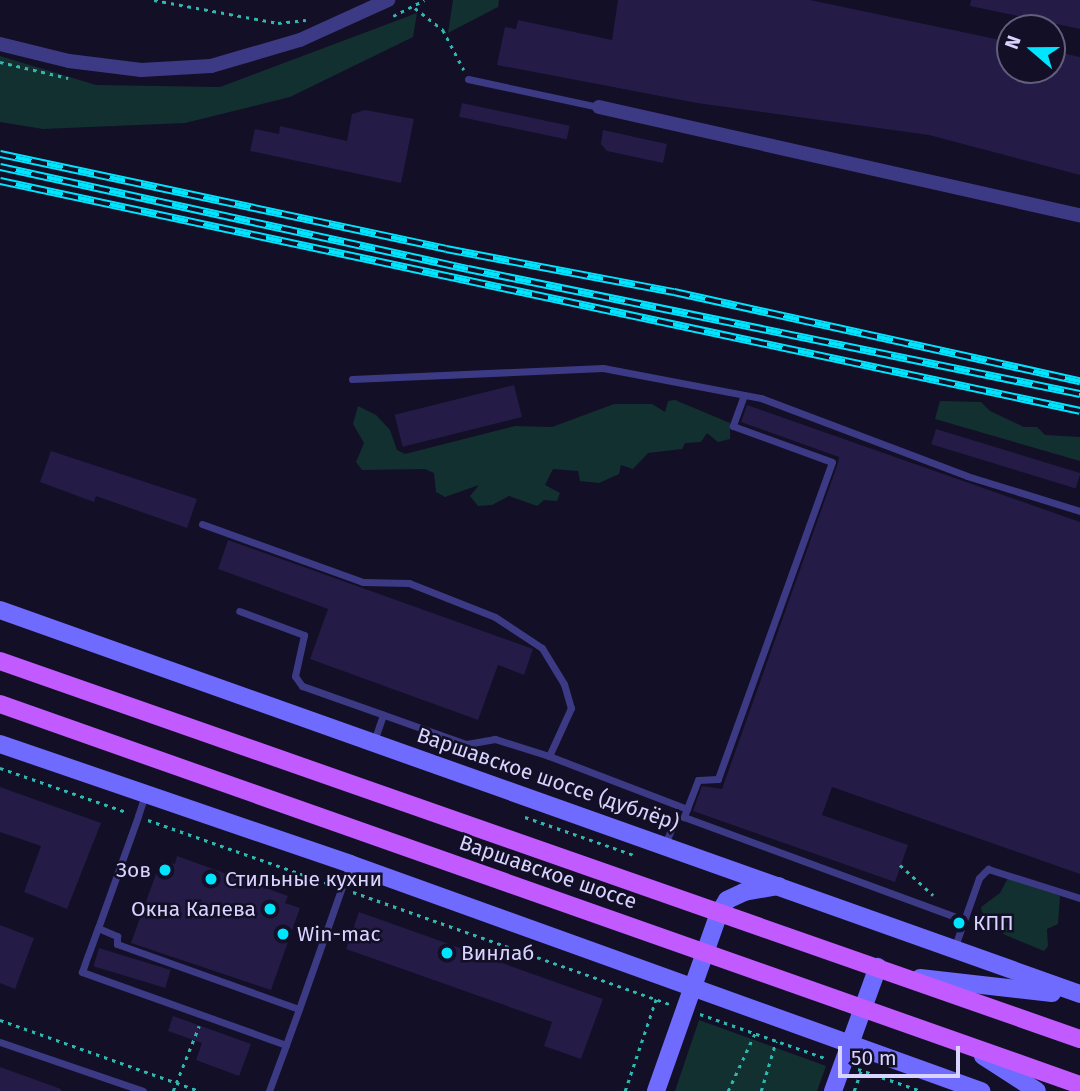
<!DOCTYPE html>
<meta charset="utf-8">
<style>
body{margin:0}
#map{position:relative;width:1080px;height:1091px;overflow:hidden;background:#130f26;font-family:"Fira Sans",sans-serif}
div>[style]{position:absolute}
[style*='--x']{left:calc(var(--x)*1px);top:calc(var(--y)*1px);width:calc(var(--w)*1px);rotate:calc(var(--a)*1deg)}
.green>*{inset:0;background:#12302f}
.building>*{inset:0;background:#241b47;transform-origin:0 0}
.path>*{height:2.5px;margin-top:-1.25px;transform-origin:0;background:repeating-linear-gradient(90deg,#2fb8b0 0 3.5px,transparent 0 8.5px)}
.lane>*{height:7px;margin:-3.5px;padding:0 3.5px;transform-origin:3.5px;border-radius:3.5px;background:#3d3a85}
.street>*{height:14px;margin:-7px;padding:0 7px;transform-origin:7px;border-radius:7px;background:#3d3a85}
.secondary>*{height:18px;margin:-9px;padding:0 9px;transform-origin:9px;border-radius:9px;background:#6f6bff}
.primary>*{height:18px;margin:-9px;padding:0 9px;transform-origin:9px;border-radius:9px;background:#c25bff}
.rail>*{height:8px;margin-top:-4px;transform-origin:0;background:repeating-linear-gradient(90deg,#130f26 0 16px,#00e5ff 0 32px);box-sizing:border-box;border-block:2px solid #00e5ff}
.dots>*{width:19px;height:19px;translate:-50% -50%;box-sizing:border-box;border:4px solid #130f26;border-radius:50%}
span{translate:-50% -50%;white-space:nowrap;text-align:center;line-height:1.15;-webkit-text-stroke:5px #130f26;paint-order:stroke}
.street-label{font-size:21px;color:#d9d4ff}
.poi-label{font-size:21px;color:#d9d4ff}
.right{translate:-100% -50%;text-align:right}
.left{translate:0 -50%;text-align:left}
.north{position:absolute;left:996px;top:14px;width:70px;height:70px;box-sizing:border-box;background:#130f26;border:2px solid #625e7d;border-radius:50%;rotate:290deg;font-size:19px;font-weight:700;line-height:28px;text-align:center;color:#d9d4ff}
.north::after{content:'';display:block;margin:auto;width:24px;height:32px;background:#00e5ff;clip-path:polygon(50% 0,100% 100%,50% 72%,0 100%)}
.scale{position:absolute;left:838px;top:1046px;width:122px;height:32px;box-sizing:border-box;border:4px solid #d9d4ff;border-top:0;padding-left:9px;font-size:21px;line-height:24px;white-space:nowrap;color:#d9d4ff;-webkit-text-stroke:5px #130f26;paint-order:stroke}
</style>
<div id="map">
<div class="green">
<div style="clip-path:polygon(453px 0,499px 0,498px 7px,448px 33px)"></div>
<div style="clip-path:polygon(417px 13px,413px 37px,290px 97px,185px 123px,43px 129px,0 122px,0 56px,96px 85px,220px 87px)"></div>
<div style="clip-path:polygon(675px 400px,730px 423px,730px 439px,718px 442px,707px 433px,701px 442px,685px 443px,682px 449px,648px 453px,633px 469px,621px 465px,619px 474px,599px 483px,580px 481px,578px 471px,553px 469px,545px 485px,560px 493px,557px 501px,544px 500px,537px 506px,509px 496px,492px 505px,478px 506px,470px 496px,479px 485px,445px 497px,436px 492px,434px 473px,425px 469px,362px 470px,356px 462px,364px 443px,353px 424px,358px 406px,376px 415px,390px 430px,397px 450px,405px 454px,515px 426px,552px 427px,614px 404px,652px 404px,665px 412px,668px 401px)"></div>
<div style="clip-path:polygon(940px 401px,981px 402px,990px 411px,1024px 427px,1037px 427px,1045px 435px,1080px 437px,1080px 461px,935px 419px)"></div>
<div style="clip-path:polygon(1008px 878px,1060px 896px,1058px 924px,1047px 929px,1048px 946px,1044px 951px,1003px 934px,1009px 922px,994px 924px,982px 912px,981px 907px,1000px 893px)"></div>
<div style="clip-path:polygon(699px 1020px,826px 1066px,817px 1091px,675px 1091px)"></div>
</div>
<div class="building">
<div style="clip-path:polygon(618px 0,810px 0,1010px 42px,1010px 70px,1052px 70px,1052px 51px,1080px 57px,1080px 175px,929px 135px,697px 103px,497px 65px,505px 27px,516px 29px,518px 20px,612px 40px)"></div>
<div style="clip-path:polygon(971px 0,1080px 0,1080px 29px,970px 6px)"></div>
<div style="left:462px;top:103px;width:110px;height:14px;rotate:12deg"></div>
<div style="clip-path:polygon(365px 110px,414px 119px,401px 183px,250px 151px,255px 129px,279px 134px,280px 126px,347px 141px,352px 114px)"></div>
<div style="clip-path:polygon(603px 130px,667px 144px,663px 163px,607px 151px,601px 144px)"></div>
<div style="left:514px;top:385px;width:33px;height:123px;rotate:76deg"></div>
<div style="clip-path:polygon(747px 405px,1080px 522px,1080px 874px,832px 787px,822px 815px,908px 845px,895px 882px,693px 811px,702px 786px,722px 789px,838px 463px,839px 457px,741px 422px)"></div>
<div style="left:936px;top:429px;width:151px;height:16px;rotate:17deg"></div>
<div style="clip-path:polygon(51px 451px,197px 499px,187px 528px,96px 496px,94px 502px,40px 482px)"></div>
<div style="clip-path:polygon(228px 540px,533px 649px,524px 675px,498px 665px,478px 720px,310px 659px,328px 609px,218px 569px)"></div>
<div style="clip-path:polygon(0 787px,101px 823px,67px 909px,24px 892px,41px 846px,0 832px)"></div>
<div style="clip-path:polygon(177px 856px,288px 896px,285px 903px,300px 908px,271px 990px,131px 943px,161px 860px,175px 864px)"></div>
<div style="clip-path:polygon(359px 912px,603px 999px,581px 1059px,544px 1046px,552px 1022px,346px 949px)"></div>
<div style="clip-path:polygon(0 925px,34px 938px,15px 989px,0 983px)"></div>
<div style="left:99px;top:948px;width:75px;height:19px;rotate:17deg"></div>
<div style="clip-path:polygon(173px 1016px,251px 1044px,239px 1076px,196px 1060px,202px 1043px,168px 1031px)"></div>
<div style="clip-path:polygon(0 1067px,61px 1089px,61px 1091px,0 1091px)"></div>
</div>
<div class="path">
<div style="--x:154;--y:0;--w:126;--a:10.5"></div>
<div style="--x:278;--y:23;--w:28;--a:-6"></div>
<div style="--x:415;--y:8;--w:36;--a:38"></div>
<div style="--x:443;--y:30;--w:45;--a:62.3"></div>
<div style="--x:393;--y:16;--w:35;--a:-27"></div>
<div style="--x:0;--y:62;--w:70;--a:13.2"></div>
<div style="--x:0;--y:768;--w:133;--a:19.2"></div>
<div style="--x:525;--y:817;--w:115;--a:19.2"></div>
<div style="--x:148;--y:820;--w:193;--a:19.4"></div>
<div style="--x:900;--y:865;--w:45;--a:42.3"></div>
<div style="--x:353;--y:892;--w:336;--a:19.5"></div>
<div style="--x:700;--y:1014;--w:133;--a:19.4"></div>
<div style="--x:0;--y:1020;--w:211;--a:19.6"></div>
<div style="--x:858;--y:1069;--w:67;--a:19.2"></div>
<div style="--x:173;--y:1091;--w:70;--a:-68.2"></div>
<div style="--x:625;--y:1091;--w:97;--a:-71.4"></div>
<div style="--x:728;--y:1091;--w:64;--a:-65"></div>
<div style="--x:761;--y:1091;--w:52;--a:-73.3"></div>
<div style="--x:854;--y:1091;--w:21;--a:-71"></div>
</div>
<div class="lane">
<div style="--x:468;--y:79;--w:134;--a:12.1"></div>
<div style="--x:352;--y:379;--w:251;--a:-2.5"></div>
<div style="--x:603;--y:368;--w:161;--a:10.8"></div>
<div style="--x:761;--y:398;--w:220;--a:20.7"></div>
<div style="--x:967;--y:476;--w:118;--a:17.2"></div>
<div style="--x:744;--y:395;--w:33;--a:110"></div>
<div style="--x:733;--y:426;--w:105;--a:20"></div>
<div style="--x:832;--y:462;--w:337;--a:109.8"></div>
<div style="--x:718;--y:779;--w:20;--a:177"></div>
<div style="--x:698;--y:780;--w:40;--a:111"></div>
<div style="--x:684;--y:817;--w:298;--a:20.2"></div>
<div style="--x:202;--y:524;--w:171;--a:19.8"></div>
<div style="--x:363;--y:582;--w:46;--a:1.2"></div>
<div style="--x:409;--y:583;--w:92;--a:21.6"></div>
<div style="--x:495;--y:617;--w:56;--a:33.4"></div>
<div style="--x:542;--y:648;--w:42;--a:58.6"></div>
<div style="--x:564;--y:684;--w:25;--a:74"></div>
<div style="--x:571;--y:708;--w:53;--a:114.6"></div>
<div style="--x:549;--y:756;--w:57;--a:-162.5"></div>
<div style="--x:495;--y:739;--w:29;--a:170"></div>
<div style="--x:466;--y:744;--w:174;--a:-160.5"></div>
<div style="--x:302;--y:686;--w:12;--a:-125"></div>
<div style="--x:295;--y:676;--w:42;--a:-77.6"></div>
<div style="--x:304;--y:635;--w:69;--a:-159.7"></div>
<div style="--x:374;--y:741;--w:28;--a:-71"></div>
<div style="--x:549;--y:756;--w:148;--a:21"></div>
<div style="--x:665;--y:844;--w:21;--a:-67"></div>
<div style="--x:98;--y:928;--w:21;--a:23"></div>
<div style="--x:117;--y:936;--w:8;--a:90"></div>
<div style="--x:117;--y:944;--w:193;--a:19.7"></div>
<div style="--x:299;--y:1009;--w:38;--a:110"></div>
<div style="--x:286;--y:1045;--w:217;--a:-160.3"></div>
<div style="--x:82;--y:972;--w:18;--a:-71"></div>
<div style="--x:88;--y:955;--w:29;--a:-70"></div>
<div style="--x:98;--y:928;--w:119;--a:-70.3"></div>
<div style="--x:138;--y:816;--w:22;--a:-72"></div>
<div style="--x:954;--y:949;--w:75;--a:-70.6"></div>
<div style="--x:979;--y:878;--w:13;--a:-45"></div>
<div style="--x:988;--y:869;--w:96;--a:17.5"></div>
<div style="--x:299;--y:1009;--w:154;--a:-70.6"></div>
<div style="--x:0;--y:1042;--w:151;--a:18.9"></div>
<div style="--x:269;--y:1091;--w:49;--a:-69.7"></div>
</div>
<div class="street">
<div style="--x:0;--y:44;--w:71;--a:13.8"></div>
<div style="--x:69;--y:61;--w:73;--a:7.1"></div>
<div style="--x:141;--y:70;--w:70;--a:-3.3"></div>
<div style="--x:211;--y:66;--w:93;--a:-16.3"></div>
<div style="--x:300;--y:40;--w:97;--a:-24.4"></div>
<div style="--x:599;--y:107;--w:493;--a:12.7"></div>
</div>
<div class="secondary">
<div style="--x:0;--y:610;--w:1146;--a:19.57"></div>
<div style="--x:0;--y:744;--w:370;--a:18.9"></div>
<div style="--x:350;--y:864;--w:671;--a:19.79"></div>
<div style="--x:920;--y:978;--w:133;--a:6.5"></div>
<div style="--x:983;--y:1056;--w:64;--a:32.9"></div>
<div style="--x:656;--y:1091;--w:189;--a:-70.5"></div>
<div style="--x:719;--y:913;--w:15;--a:-58"></div>
<div style="--x:727;--y:900;--w:19;--a:-25"></div>
<div style="--x:744;--y:892;--w:35;--a:-10"></div>
<div style="--x:833;--y:1091;--w:132;--a:-70.1"></div>
</div>
<div class="primary">
<div style="--x:0;--y:661;--w:1144;--a:19.29"></div>
<div style="--x:0;--y:704;--w:1145;--a:19.43"></div>
</div>
<div class="rail">
<div style="--x:0;--y:154;--w:456;--a:12"></div>
<div style="--x:446;--y:249;--w:232;--a:10.7"></div>
<div style="--x:674;--y:292;--w:416;--a:12.4"></div>
<div style="--x:0;--y:167;--w:479;--a:12.3"></div>
<div style="--x:468;--y:269;--w:625;--a:11.54"></div>
<div style="--x:0;--y:181;--w:1104;--a:12.02"></div>
</div>
<div class="dots">
<div style="left:165px;top:870px;background:#00e5ff"></div>
<div style="left:211px;top:879px;background:#00e5ff"></div>
<div style="left:270px;top:909px;background:#00e5ff"></div>
<div style="left:959px;top:923px;background:#00e5ff"></div>
<div style="left:283px;top:934px;background:#00e5ff"></div>
<div style="left:447px;top:953px;background:#00e5ff"></div>
</div>
<div class="street-label">
<span style="left:548px;top:779px;rotate:19deg">Варшавское шоссе (дублёр)</span>
<span style="left:548px;top:872px;rotate:19deg">Варшавское шоссе</span>
</div>
<div class="poi-label">
<span class="right" style="left:151px;top:870px">Зов</span>
<span class="left" style="left:225px;top:879px">Стильные кухни</span>
<span class="right" style="left:256px;top:909px">Окна Калева</span>
<span class="left" style="left:973px;top:923px">КПП</span>
<span class="left" style="left:297px;top:934px">Win-mac</span>
<span class="left" style="left:461px;top:953px">Винлаб</span>
</div>
<div class="north">N</div>
<div class="scale">50 m</div>
</div>
